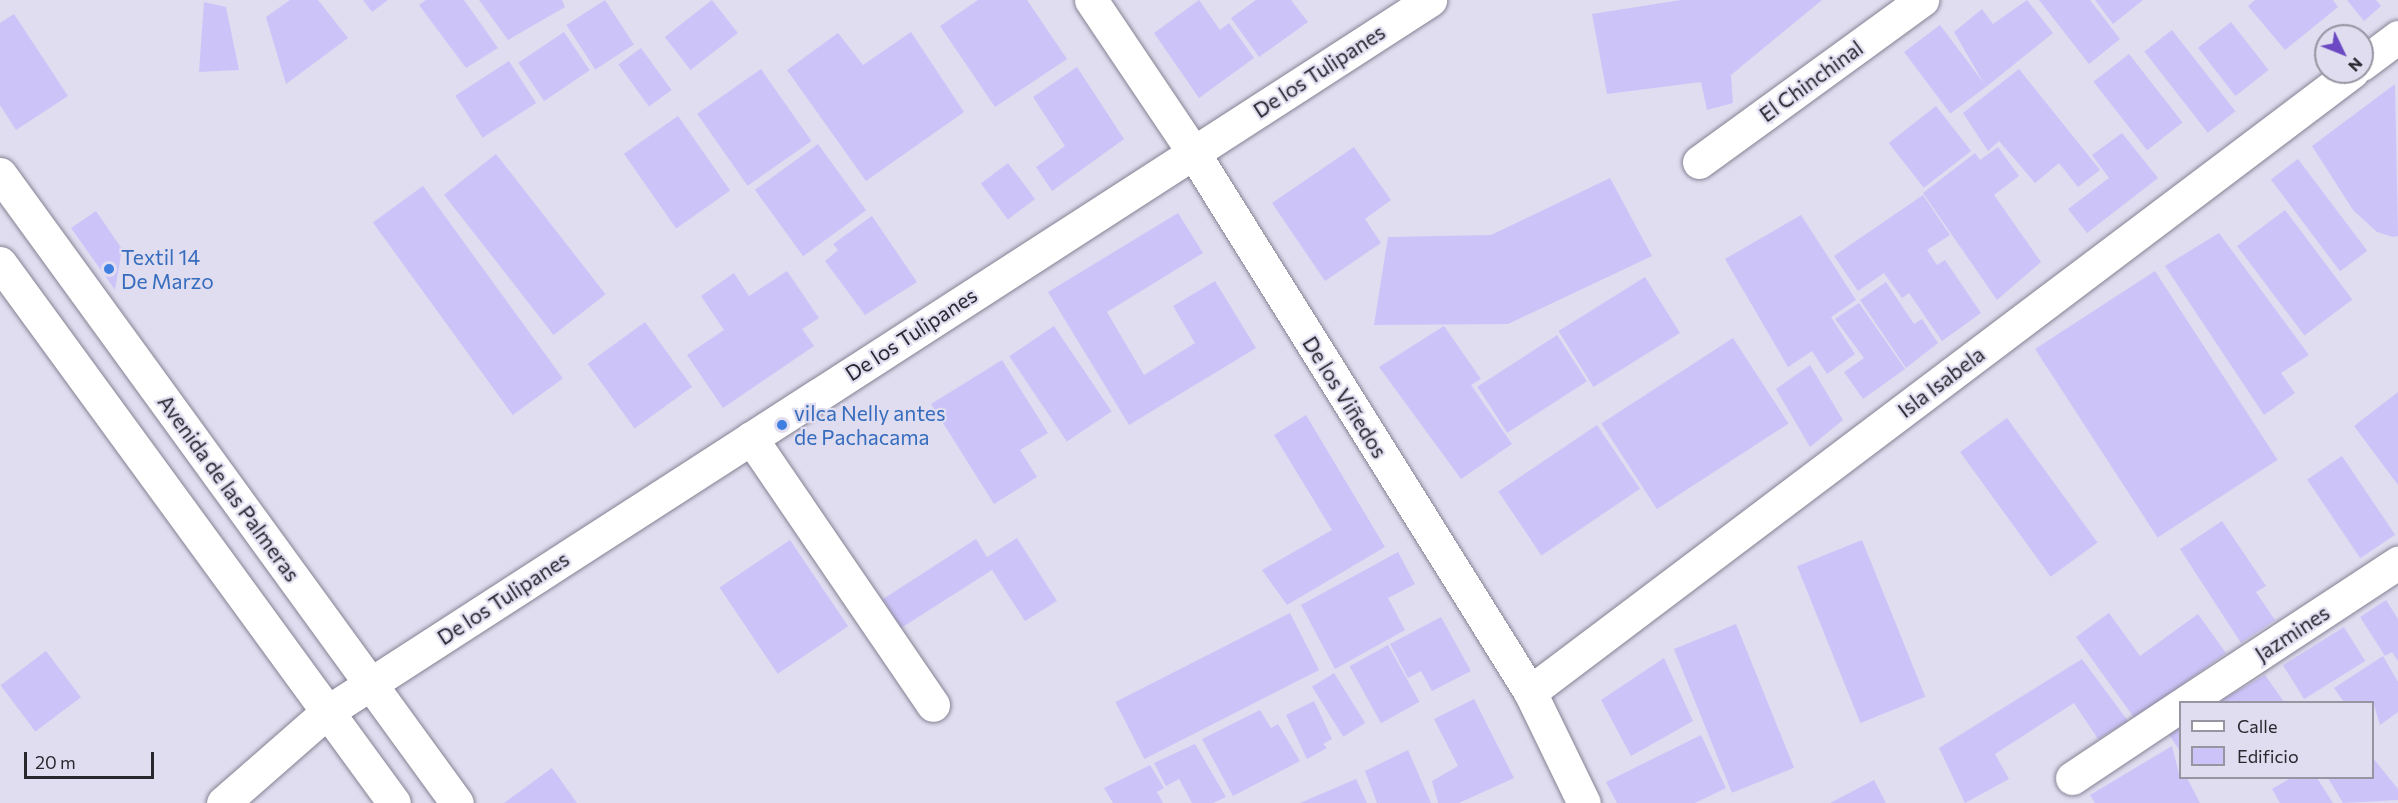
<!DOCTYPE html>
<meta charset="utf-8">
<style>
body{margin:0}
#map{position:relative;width:2398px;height:803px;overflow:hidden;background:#dfddef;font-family:Commissioner,sans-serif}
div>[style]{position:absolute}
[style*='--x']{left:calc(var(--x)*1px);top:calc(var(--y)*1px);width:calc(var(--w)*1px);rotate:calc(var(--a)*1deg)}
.building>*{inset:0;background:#ccc4f9;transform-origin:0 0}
.roads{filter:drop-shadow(0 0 2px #848293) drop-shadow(0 0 2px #848293)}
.minor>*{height:33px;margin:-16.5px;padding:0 16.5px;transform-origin:16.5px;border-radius:16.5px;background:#fff}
.dots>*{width:16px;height:16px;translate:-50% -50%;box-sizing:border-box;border:3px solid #dfddef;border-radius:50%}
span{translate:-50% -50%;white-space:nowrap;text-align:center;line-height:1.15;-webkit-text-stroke:4.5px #dfddef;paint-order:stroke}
.street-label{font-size:21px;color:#29282f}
.shop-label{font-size:21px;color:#366cbe}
.left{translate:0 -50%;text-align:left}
.legend{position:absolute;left:2179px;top:701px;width:195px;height:78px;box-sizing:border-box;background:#dfddef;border:2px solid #9695a2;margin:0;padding:8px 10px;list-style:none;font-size:18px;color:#29282f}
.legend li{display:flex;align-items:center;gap:12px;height:30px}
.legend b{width:30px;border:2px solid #9695a2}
.north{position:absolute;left:2314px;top:24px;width:60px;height:60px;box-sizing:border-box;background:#dfddef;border:2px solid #9695a2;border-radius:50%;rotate:133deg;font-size:16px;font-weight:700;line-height:24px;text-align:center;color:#29282f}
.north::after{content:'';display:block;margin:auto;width:21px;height:27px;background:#6b49c2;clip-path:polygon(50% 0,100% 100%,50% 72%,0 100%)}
.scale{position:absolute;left:24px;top:752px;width:130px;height:27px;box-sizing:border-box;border:3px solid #29282f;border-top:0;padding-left:8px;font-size:18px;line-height:21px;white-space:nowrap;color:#29282f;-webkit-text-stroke:4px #dfddef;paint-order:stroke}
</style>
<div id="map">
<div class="building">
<div style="clip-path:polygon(290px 0,318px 0,348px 38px,286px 84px,266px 17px)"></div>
<div style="clip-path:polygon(363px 0,388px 0,372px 12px)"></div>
<div style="clip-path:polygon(426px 0,464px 0,498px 48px,466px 68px,419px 5px)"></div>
<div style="clip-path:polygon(479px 0,562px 0,565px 7px,508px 40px)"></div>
<div style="left:605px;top:0;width:53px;height:46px;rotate:57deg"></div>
<div style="left:712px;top:0;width:42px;height:60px;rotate:52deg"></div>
<div style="clip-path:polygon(978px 0,1027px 0,1067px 59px,995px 107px,940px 26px)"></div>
<div style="clip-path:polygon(1199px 0,1220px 30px,1229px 23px,1254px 58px,1199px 98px,1154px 33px)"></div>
<div style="clip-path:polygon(1256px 0,1291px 0,1308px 22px,1259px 57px,1231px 18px)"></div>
<div style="clip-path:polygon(1681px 0,1822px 0,1731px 75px,1733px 103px,1707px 110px,1701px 82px,1607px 94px,1592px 14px)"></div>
<div style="clip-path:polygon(2027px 0,2053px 33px,1986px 87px,1954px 32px,1982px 9px,1993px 24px)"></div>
<div style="clip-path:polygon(2039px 0,2090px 0,2120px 39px,2089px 64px)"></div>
<div style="clip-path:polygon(2095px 0,2143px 0,2113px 24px)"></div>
<div style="clip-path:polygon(2255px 0,2333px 0,2338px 7px,2285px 50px,2248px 6px)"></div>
<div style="clip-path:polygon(2347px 0,2376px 0,2381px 6px,2364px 21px)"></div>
<div style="clip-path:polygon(204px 2px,226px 7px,239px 70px,199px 72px)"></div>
<div style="clip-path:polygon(14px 14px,68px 96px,16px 130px,0 105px,0 23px)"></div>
<div style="left:2231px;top:22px;width:61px;height:42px;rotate:52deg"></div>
<div style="left:1940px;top:25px;width:77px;height:45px;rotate:53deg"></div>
<div style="left:2172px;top:30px;width:103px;height:35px;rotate:52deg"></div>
<div style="left:564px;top:32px;width:46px;height:55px;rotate:56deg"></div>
<div style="clip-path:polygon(911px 32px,964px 112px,866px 181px,787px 70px,838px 33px,863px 65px)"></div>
<div style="left:641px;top:48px;width:52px;height:28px;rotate:54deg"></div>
<div style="left:2129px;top:54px;width:87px;height:45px;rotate:52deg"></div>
<div style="left:509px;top:61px;width:50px;height:64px;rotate:57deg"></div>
<div style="clip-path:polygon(1077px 67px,1124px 139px,1052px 191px,1036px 167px,1065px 146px,1033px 97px)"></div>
<div style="left:761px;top:69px;width:88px;height:78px;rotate:55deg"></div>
<div style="clip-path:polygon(2019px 69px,2100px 170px,2078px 187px,2059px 163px,2035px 183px,1999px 141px,1988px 151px,1963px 113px)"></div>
<div style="clip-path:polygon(2395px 84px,2398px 236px,2393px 237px,2377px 232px,2353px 210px,2312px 146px)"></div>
<div style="left:1936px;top:106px;width:57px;height:60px;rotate:52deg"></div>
<div style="left:678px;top:116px;width:91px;height:66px;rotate:55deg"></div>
<div style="clip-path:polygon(2122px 133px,2158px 178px,2087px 233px,2068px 209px,2109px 178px,2092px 155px)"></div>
<div style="left:818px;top:144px;width:82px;height:78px;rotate:54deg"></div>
<div style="clip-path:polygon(1354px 147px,1391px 200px,1365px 219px,1381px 243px,1325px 281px,1272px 203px)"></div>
<div style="clip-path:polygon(1998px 147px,2019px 176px,1994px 195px,2041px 262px,1997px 300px,1923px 193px,1975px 153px,1980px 160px)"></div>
<div style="left:496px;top:154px;width:178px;height:66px;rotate:52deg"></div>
<div style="left:2298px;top:159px;width:115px;height:34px;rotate:53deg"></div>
<div style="left:1008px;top:163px;width:45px;height:34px;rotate:53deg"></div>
<div style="clip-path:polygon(1610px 178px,1652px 256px,1508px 324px,1374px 325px,1388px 237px,1491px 235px)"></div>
<div style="left:423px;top:186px;width:238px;height:62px;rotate:54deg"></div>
<div style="clip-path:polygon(1923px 195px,1950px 235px,1927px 250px,1937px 265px,1945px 260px,1981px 313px,1942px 341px,1909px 293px,1902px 298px,1884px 273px,1858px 291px,1834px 256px)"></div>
<div style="left:2285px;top:210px;width:112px;height:60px;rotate:53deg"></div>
<div style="clip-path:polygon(96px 211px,122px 249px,115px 290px,71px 228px)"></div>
<div style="clip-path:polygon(1178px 213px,1203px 253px,1107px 312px,1144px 375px,1195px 343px,1173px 306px,1215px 281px,1256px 348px,1129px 425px,1048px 292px)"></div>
<div style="clip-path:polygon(1801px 215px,1856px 300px,1831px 317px,1855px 354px,1827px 374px,1812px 351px,1788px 367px,1725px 259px)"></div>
<div style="clip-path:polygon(872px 216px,917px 282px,865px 315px,825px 261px,838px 250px,833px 244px)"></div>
<div style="clip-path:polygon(2219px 233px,2309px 355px,2281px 373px,2295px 393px,2264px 415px,2165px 266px)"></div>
<div style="clip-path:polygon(787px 271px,819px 318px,802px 329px,814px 346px,723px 408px,687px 355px,724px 330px,701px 296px,734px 273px,749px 296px)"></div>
<div style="left:2155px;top:271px;width:225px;height:143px;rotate:57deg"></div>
<div style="left:1645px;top:277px;width:66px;height:102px;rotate:58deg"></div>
<div style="clip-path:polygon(1886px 282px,1914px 324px,1922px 319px,1938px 343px,1906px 368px,1860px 300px)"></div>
<div style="clip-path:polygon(1859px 303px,1905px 369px,1863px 399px,1844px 372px,1864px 358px,1835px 319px)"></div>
<div style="left:645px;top:322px;width:80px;height:71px;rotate:54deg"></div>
<div style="left:1054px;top:326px;width:103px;height:54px;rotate:56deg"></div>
<div style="clip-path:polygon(1444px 326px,1481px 379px,1471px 385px,1512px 444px,1461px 479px,1379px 367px)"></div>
<div style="left:1557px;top:335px;width:55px;height:95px;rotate:57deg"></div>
<div style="left:1733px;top:338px;width:102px;height:157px;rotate:57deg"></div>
<div style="clip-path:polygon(1002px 360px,1048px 433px,1020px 450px,1037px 477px,994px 504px,931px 404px)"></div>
<div style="clip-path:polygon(1810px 365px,1843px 420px,1810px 447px,1776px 389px)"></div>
<div style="clip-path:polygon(2398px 392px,2398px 485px,2354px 426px)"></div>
<div style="clip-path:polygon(1306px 415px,1385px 547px,1287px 605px,1262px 570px,1332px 530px,1274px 435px)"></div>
<div style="left:2007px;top:418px;width:154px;height:58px;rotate:54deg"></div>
<div style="left:1597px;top:425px;width:77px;height:119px;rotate:56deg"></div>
<div style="left:2342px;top:456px;width:95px;height:42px;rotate:56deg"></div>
<div style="clip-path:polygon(2222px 521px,2266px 586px,2256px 592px,2275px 620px,2241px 643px,2180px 549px)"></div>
<div style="clip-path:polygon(1017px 538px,1057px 601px,1025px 621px,992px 570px,901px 628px,883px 599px,976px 539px,987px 557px)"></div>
<div style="left:790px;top:540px;width:104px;height:85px;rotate:56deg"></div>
<div style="left:1862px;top:540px;width:169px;height:70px;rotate:68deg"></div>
<div style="clip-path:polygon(1398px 552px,1415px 584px,1388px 598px,1405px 630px,1335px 669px,1301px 605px)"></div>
<div style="clip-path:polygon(2386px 600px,2398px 619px,2398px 661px,2392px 652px,2385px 656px,2360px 617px)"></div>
<div style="left:1290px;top:613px;width:64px;height:196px;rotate:63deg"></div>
<div style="clip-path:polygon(2109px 613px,2140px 656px,2198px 614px,2226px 653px,2135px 719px,2076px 637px)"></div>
<div style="clip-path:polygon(1441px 617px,1471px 671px,1432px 691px,1421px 671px,1408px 678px,1390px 644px)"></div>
<div style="left:1736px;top:624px;width:155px;height:67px;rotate:68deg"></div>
<div style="left:2344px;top:627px;width:40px;height:72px;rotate:58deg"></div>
<div style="left:1388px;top:645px;width:65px;height:44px;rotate:61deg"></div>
<div style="left:46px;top:651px;width:58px;height:57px;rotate:53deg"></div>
<div style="clip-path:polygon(2383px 656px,2398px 682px,2398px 712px,2380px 725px,2373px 702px,2344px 702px,2334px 688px)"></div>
<div style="clip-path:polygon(1664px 658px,1693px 721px,1631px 756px,1601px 700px)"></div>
<div style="clip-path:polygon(2082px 659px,2128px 721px,2098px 739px,2074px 703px,1995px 754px,2009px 779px,1965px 803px,1939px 748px)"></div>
<div style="left:1334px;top:673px;width:59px;height:26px;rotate:58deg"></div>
<div style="clip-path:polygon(2265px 675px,2284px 702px,2219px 702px)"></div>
<div style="clip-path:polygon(1474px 699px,1514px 778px,1459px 803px,1438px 803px,1432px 781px,1458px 766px,1434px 719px)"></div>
<div style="clip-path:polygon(1314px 701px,1332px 739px,1323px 744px,1327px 748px,1307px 759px,1286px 715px)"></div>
<div style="clip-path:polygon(1260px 710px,1271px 728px,1278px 724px,1300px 761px,1233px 796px,1202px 739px)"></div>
<div style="clip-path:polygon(2180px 725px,2180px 751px,2168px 733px)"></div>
<div style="clip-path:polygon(1701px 735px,1726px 788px,1695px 803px,1617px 803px,1606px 782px)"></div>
<div style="clip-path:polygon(1195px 744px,1226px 797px,1213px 803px,1192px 803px,1179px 779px,1166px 786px,1154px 763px)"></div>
<div style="clip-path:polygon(2172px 746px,2180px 778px,2187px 778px,2200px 803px,2095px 803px,2090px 795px)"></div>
<div style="clip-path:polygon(1408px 750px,1431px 803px,1377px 803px,1365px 771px)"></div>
<div style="clip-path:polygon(2373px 758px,2398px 789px,2398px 800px,2343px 803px,2328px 778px,2372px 778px)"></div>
<div style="clip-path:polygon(1150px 765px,1164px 788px,1157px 792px,1163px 803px,1113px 803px,1104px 788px)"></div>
<div style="clip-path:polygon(552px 768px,577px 803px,504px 803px)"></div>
<div style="clip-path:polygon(2291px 778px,2317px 778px,2333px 803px,2280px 803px,2272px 789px)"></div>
<div style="clip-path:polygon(1356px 779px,1367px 803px,1300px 803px)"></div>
<div style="clip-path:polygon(1874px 780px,1886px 803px,1830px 803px)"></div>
</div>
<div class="roads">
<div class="minor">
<div style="--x:1091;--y:0;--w:183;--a:56.1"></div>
<div style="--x:1193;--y:152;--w:637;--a:58.03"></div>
<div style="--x:1530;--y:692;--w:123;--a:64.1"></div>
<div style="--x:2362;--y:64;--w:45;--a:-36.9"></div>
<div style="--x:1699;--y:162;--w:276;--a:-36"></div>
<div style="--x:0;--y:174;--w:777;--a:54"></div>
<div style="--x:0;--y:263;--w:668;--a:53.88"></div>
<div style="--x:751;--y:438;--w:323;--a:55.7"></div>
<div style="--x:1530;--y:692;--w:1030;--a:-37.03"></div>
<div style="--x:2186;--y:702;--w:254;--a:-33.3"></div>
<div style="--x:2072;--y:778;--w:130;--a:-33.7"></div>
<div style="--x:223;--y:803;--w:138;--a:-41.2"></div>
<div style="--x:327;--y:712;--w:1313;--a:-32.84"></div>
</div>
</div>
<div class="dots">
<div style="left:109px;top:269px;background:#3f7fe0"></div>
<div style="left:782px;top:425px;background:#3f7fe0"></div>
</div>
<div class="street-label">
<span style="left:1319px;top:71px;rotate:-33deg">De los Tulipanes</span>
<span style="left:1811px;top:81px;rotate:-36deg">El Chinchinal</span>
<span style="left:911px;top:334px;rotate:-33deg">De los Tulipanes</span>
<span style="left:1941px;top:382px;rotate:-37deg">Isla Isabela</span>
<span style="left:1345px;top:397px;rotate:58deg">De los Viñedos</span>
<span style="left:229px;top:488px;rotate:54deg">Avenida de las Palmeras</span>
<span style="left:503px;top:598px;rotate:-33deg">De los Tulipanes</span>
<span style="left:2292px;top:633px;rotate:-33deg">Jazmines</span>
</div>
<div class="shop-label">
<span class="left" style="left:121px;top:269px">Textil 14<br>De Marzo</span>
<span class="left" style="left:794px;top:425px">vilca Nelly antes<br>de Pachacama</span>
</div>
<ul class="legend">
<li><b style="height:8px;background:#fff"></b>Calle</li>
<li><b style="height:16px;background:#ccc4f9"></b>Edificio</li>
</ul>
<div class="north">N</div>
<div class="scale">20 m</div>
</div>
